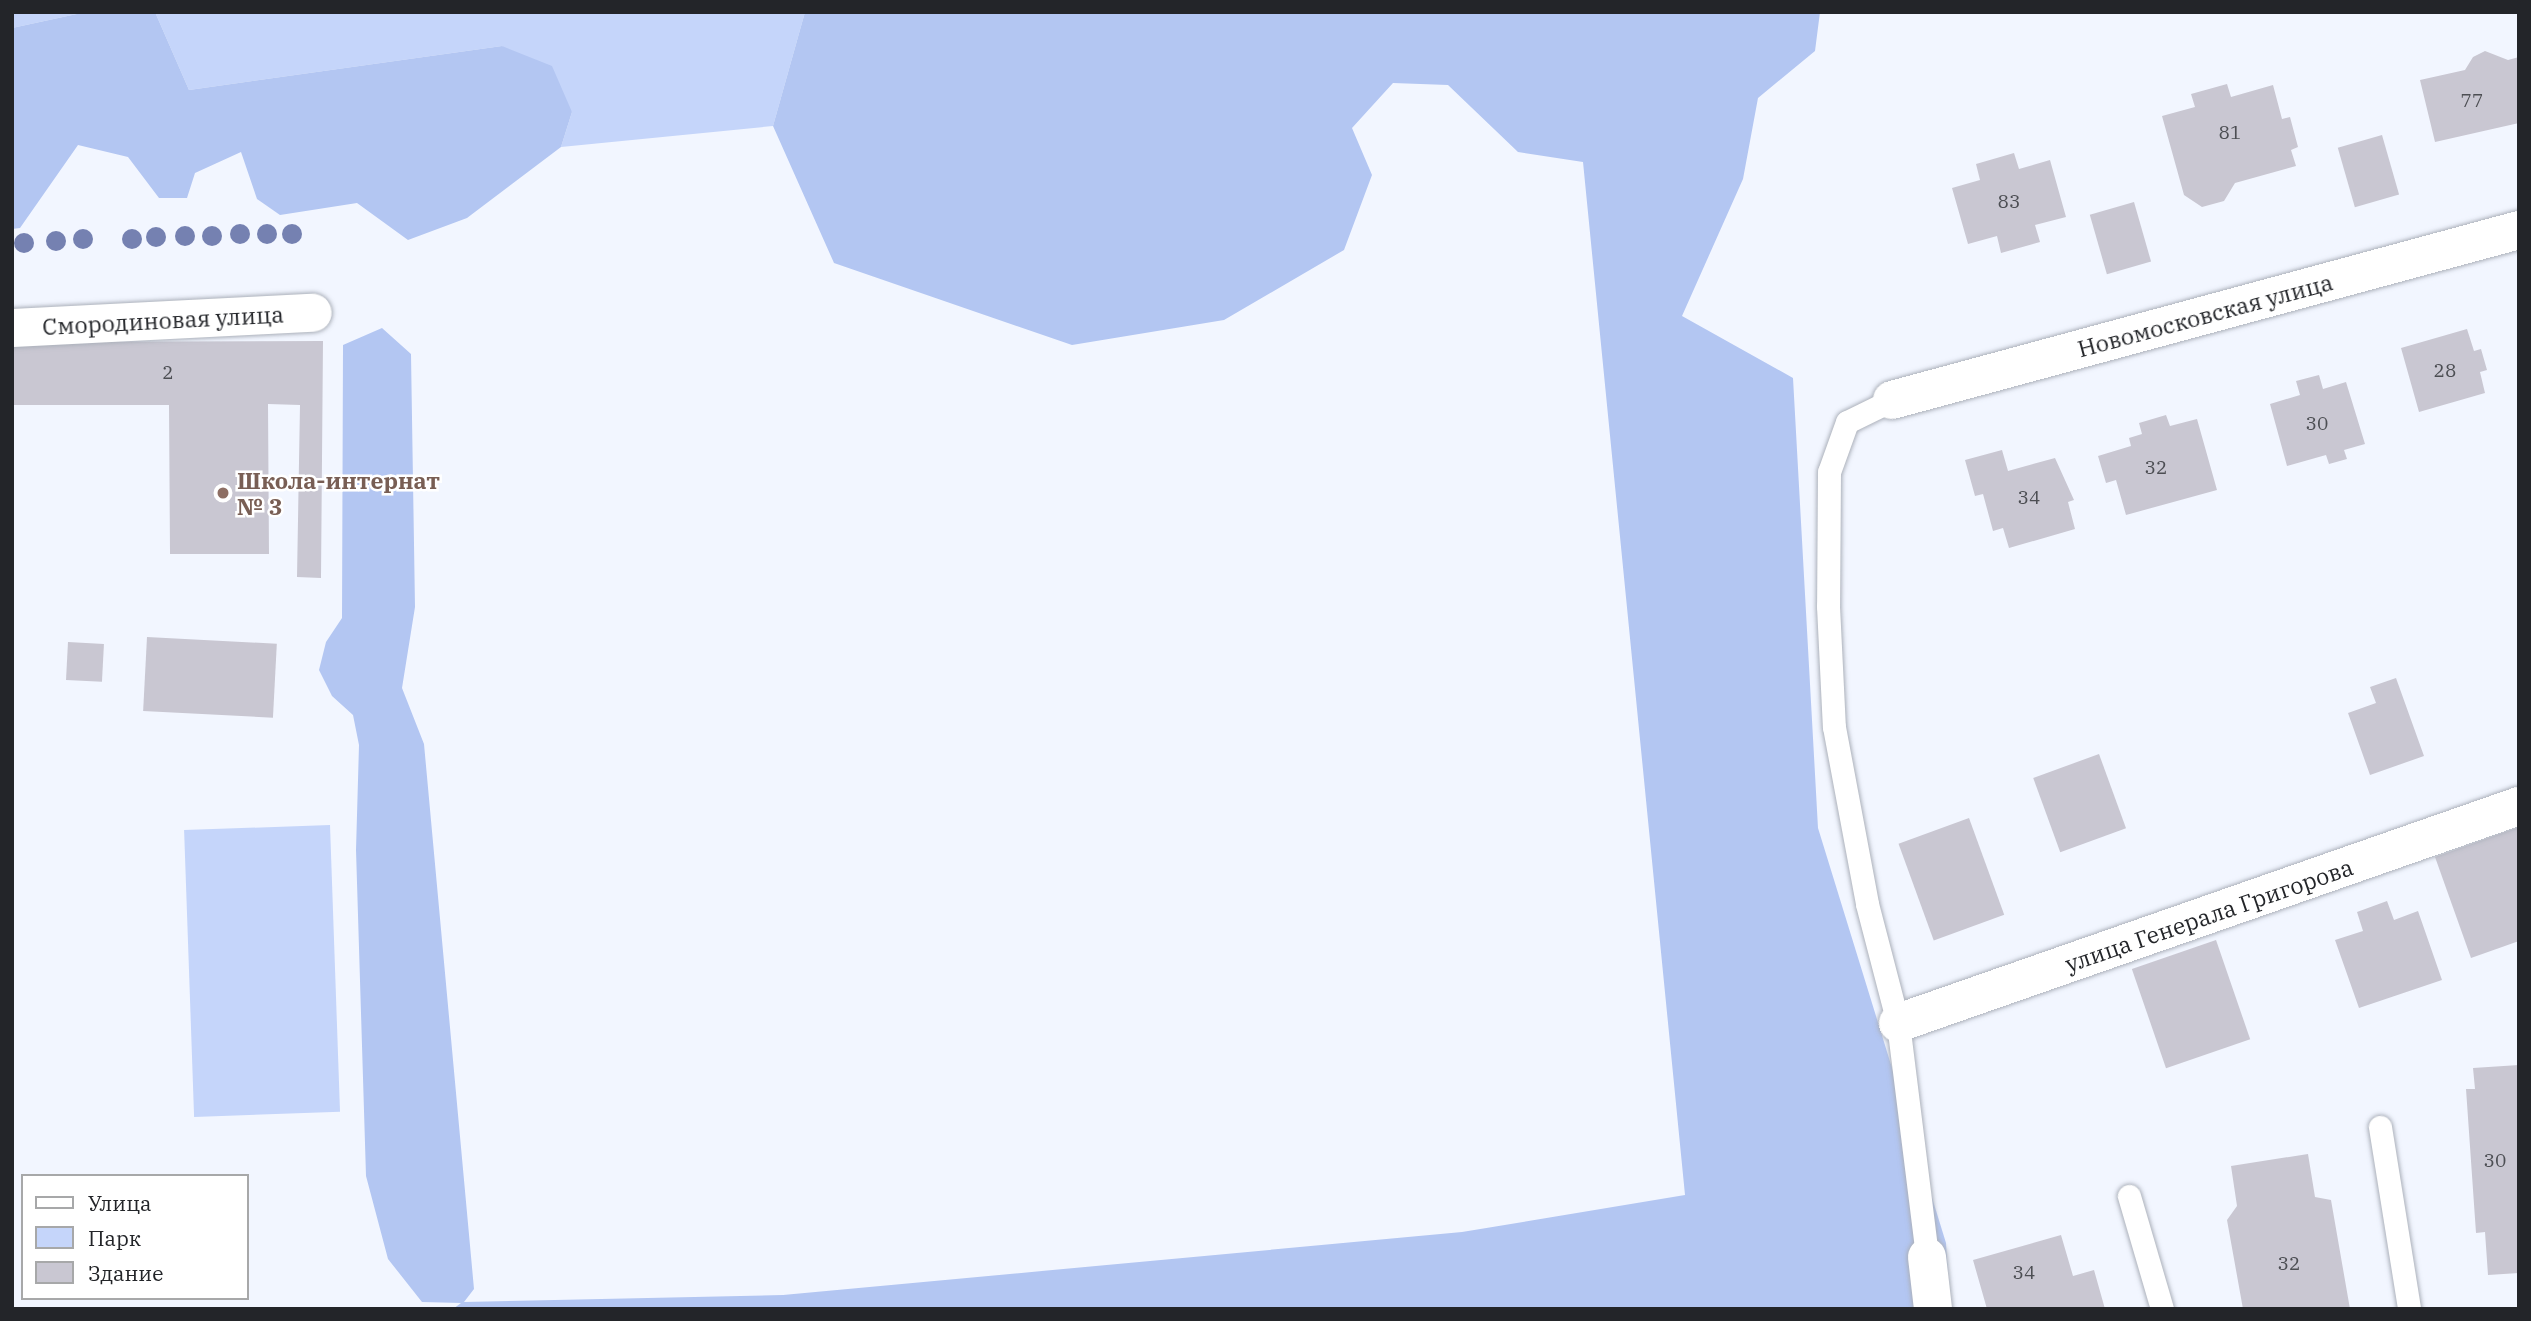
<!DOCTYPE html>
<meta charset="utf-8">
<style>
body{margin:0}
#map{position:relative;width:2531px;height:1321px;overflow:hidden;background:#f2f6ff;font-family:"IBM Plex Serif",serif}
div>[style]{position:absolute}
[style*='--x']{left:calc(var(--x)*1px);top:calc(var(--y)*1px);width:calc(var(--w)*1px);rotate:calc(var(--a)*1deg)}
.green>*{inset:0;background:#c5d5fa;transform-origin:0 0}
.forest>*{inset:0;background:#b3c6f2}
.building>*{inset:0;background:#c9c7d2;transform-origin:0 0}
.roads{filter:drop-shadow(0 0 2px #acb1bb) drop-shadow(0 0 2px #acb1bb)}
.service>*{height:23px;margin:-11.5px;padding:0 11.5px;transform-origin:11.5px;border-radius:11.5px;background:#fff}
.minor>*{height:38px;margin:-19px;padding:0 19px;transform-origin:19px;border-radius:19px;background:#fff}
.trees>*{width:20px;height:20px;margin:-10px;border-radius:50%;background:#7581b1}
.dots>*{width:19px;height:19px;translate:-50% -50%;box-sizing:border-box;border:4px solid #fff;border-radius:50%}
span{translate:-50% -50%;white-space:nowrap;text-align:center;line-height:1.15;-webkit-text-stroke:5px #fff;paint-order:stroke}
.number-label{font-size:19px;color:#4c4e53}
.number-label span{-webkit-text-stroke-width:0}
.street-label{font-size:23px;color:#232529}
.education-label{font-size:23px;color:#785e54;font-weight:700}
.left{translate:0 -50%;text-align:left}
.frame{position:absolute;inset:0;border:14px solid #232529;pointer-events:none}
.legend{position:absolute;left:21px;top:1174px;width:228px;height:126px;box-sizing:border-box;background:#fff;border:2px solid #a7a8a9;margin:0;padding:9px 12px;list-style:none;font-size:21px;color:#232529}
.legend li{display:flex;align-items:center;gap:14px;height:35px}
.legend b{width:35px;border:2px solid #a7a8a9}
</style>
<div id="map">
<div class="green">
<div style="clip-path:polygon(12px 12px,86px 12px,12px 28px)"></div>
<div style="clip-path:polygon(155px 12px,805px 12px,773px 126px,561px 147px,572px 112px,502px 46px,189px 90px)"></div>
<div style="left:330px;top:825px;width:287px;height:146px;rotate:88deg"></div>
</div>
<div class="forest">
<div style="clip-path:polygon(86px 12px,155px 12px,189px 90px,502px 46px,552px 66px,572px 112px,561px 147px,467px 218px,408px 240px,357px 203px,280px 215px,257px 199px,241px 152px,195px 173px,187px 198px,159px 198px,128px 157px,78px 145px,20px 228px,12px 229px,12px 28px)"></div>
<div style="clip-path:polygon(805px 12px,1820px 12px,1815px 51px,1758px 98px,1743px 179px,1682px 316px,1793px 378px,1818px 828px,1946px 1243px,1950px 1309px,453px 1309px,461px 1303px,422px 1302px,388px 1259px,366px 1176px,356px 850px,359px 745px,353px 715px,332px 696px,319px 670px,326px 642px,342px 618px,343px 345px,382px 328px,411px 354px,415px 607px,402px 688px,424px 744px,474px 1289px,464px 1302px,783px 1295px,1462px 1232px,1685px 1195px,1583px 162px,1518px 152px,1448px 85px,1393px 83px,1352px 128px,1372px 175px,1344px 250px,1224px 320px,1072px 345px,834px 263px,773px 126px)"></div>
</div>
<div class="building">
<div style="clip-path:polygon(2485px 51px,2508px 60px,2519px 57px,2519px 123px,2435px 142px,2420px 80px,2465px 70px,2473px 57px)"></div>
<div style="clip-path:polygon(2227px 84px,2231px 97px,2273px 85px,2282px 119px,2290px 117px,2298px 147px,2291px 150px,2296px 166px,2235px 183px,2224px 201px,2202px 207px,2184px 195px,2162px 116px,2195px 107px,2191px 94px)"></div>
<div style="left:2382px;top:135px;width:62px;height:46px;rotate:74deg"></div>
<div style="clip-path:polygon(2014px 153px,2019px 169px,2050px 160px,2066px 217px,2035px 225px,2040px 242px,2001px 253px,1997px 236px,1968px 244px,1952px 188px,1980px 180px,1976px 164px)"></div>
<div style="left:2134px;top:202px;width:62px;height:46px;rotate:74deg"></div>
<div style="clip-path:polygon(2467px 329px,2474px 351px,2481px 349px,2487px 370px,2480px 372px,2485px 393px,2419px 412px,2401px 348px)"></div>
<div style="clip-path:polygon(323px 341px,321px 578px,297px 577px,300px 405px,268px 404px,269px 554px,170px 554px,169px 405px,12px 405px,12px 342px)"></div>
<div style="clip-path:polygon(2319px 375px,2323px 389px,2346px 382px,2365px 444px,2344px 450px,2347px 459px,2329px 464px,2326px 455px,2287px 466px,2270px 404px,2300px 395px,2296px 381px)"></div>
<div style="clip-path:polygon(2166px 415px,2170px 426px,2197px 419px,2217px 490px,2126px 515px,2116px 480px,2106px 483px,2098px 456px,2131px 446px,2129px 438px,2142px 434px,2139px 423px)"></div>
<div style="clip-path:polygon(2002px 450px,2008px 471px,2055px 458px,2074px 500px,2068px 502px,2075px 529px,2009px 548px,2003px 528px,1993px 531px,1983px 494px,1975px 496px,1965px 460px)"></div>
<div style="left:147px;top:637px;width:130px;height:74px;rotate:3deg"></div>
<div style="left:68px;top:642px;width:36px;height:38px;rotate:3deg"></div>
<div style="clip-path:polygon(2396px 678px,2424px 756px,2370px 775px,2348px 713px,2376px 703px,2370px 687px)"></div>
<div style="left:2099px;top:754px;width:79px;height:70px;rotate:70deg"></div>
<div style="left:1969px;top:818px;width:103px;height:75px;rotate:70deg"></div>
<div style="clip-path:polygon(2519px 827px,2519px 941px,2471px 958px,2435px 857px)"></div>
<div style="clip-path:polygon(2387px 901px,2394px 920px,2418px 911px,2442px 980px,2359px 1008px,2335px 940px,2363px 931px,2357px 912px)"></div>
<div style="left:2216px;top:940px;width:105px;height:89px;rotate:71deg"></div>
<div style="clip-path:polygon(2519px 1065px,2519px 1273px,2488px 1275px,2485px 1232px,2476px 1233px,2466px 1089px,2475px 1089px,2473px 1068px)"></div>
<div style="clip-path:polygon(2308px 1154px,2315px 1197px,2331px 1200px,2350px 1309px,2243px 1309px,2227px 1220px,2237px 1206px,2231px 1166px)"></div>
<div style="clip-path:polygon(2061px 1235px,2073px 1276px,2094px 1270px,2105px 1309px,1987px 1309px,1973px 1260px)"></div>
</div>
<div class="roads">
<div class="service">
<div style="--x:1892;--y:400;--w:50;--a:153.9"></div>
<div style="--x:1847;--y:422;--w:53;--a:109.8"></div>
<div style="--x:1829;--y:472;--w:134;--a:90.4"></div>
<div style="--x:1828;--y:606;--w:121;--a:87.2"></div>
<div style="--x:1834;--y:727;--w:180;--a:79.4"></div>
<div style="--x:1867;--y:904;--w:123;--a:75.4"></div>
<div style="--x:1898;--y:1023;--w:236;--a:82.9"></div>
<div style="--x:2380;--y:1127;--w:184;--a:80.9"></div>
<div style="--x:2129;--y:1196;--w:118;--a:73.7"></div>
</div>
<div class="minor">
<div style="--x:12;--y:328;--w:301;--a:-2.9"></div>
<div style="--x:1892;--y:400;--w:650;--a:-15.17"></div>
<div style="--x:1898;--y:1023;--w:658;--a:-19.26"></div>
<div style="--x:1927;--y:1257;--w:52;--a:83.4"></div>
</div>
</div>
<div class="trees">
<div style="left:240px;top:234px"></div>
<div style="left:267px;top:234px"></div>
<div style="left:292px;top:234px"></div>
<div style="left:185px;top:236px"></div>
<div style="left:212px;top:236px"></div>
<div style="left:156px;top:237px"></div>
<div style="left:83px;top:239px"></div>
<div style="left:132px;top:239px"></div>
<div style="left:56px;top:241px"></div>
<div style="left:24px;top:243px"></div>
</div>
<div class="dots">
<div style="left:223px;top:493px;background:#8d6e63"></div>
</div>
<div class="number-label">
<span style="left:2472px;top:101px">77</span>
<span style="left:2230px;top:133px">81</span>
<span style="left:2009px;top:202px">83</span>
<span style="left:2445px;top:371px">28</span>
<span style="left:168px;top:373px">2</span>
<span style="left:2317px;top:424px">30</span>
<span style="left:2156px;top:468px">32</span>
<span style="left:2029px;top:498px">34</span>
<span style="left:2495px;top:1161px">30</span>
<span style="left:2289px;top:1264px">32</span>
<span style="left:2024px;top:1273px">34</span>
</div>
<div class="street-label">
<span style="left:2205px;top:315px;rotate:-15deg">Новомосковская улица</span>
<span style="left:163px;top:320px;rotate:-3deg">Смородиновая улица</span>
<span style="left:2209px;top:915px;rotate:-19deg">улица Генерала Григорова</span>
</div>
<div class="education-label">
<span class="left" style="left:237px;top:493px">Школа-интернат<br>№ 3</span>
</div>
<div class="frame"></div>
<ul class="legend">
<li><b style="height:9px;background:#fff"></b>Улица</li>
<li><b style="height:19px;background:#c5d5fa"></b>Парк</li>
<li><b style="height:19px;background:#c9c7d2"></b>Здание</li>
</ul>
</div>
